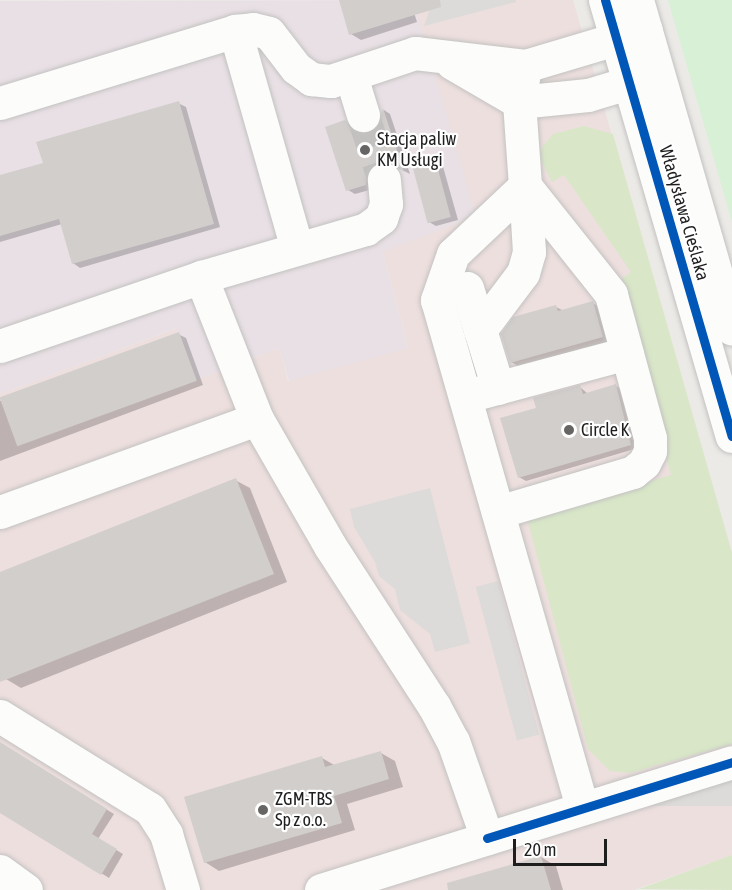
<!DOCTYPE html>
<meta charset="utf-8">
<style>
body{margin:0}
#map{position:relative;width:732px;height:890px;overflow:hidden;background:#eceae7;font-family:"Asap Condensed",sans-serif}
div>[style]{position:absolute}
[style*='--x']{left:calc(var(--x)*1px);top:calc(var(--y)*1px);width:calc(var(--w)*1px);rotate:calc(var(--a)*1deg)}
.commercial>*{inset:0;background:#eddfde}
.industrial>*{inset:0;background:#e9e0e5}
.grass>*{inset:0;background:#d9e7c8}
.park>*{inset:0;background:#d7f0d6}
.parking>*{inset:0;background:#dcdbda;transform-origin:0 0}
.shadow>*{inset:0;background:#0003}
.building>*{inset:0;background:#d1cecc;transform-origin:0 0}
.minor-tunnel>*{height:33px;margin-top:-16.5px;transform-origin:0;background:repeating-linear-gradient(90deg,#c3c1bf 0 33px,transparent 0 49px)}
.roads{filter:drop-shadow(0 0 2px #c3c2c1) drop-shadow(0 0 2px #c3c2c1)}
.minor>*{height:33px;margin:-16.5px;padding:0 16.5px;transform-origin:16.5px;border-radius:16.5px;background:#fcfcfb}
.cycleway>*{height:9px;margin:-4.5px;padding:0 4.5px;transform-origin:4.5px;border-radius:4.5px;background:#0057b8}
.dots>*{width:16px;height:16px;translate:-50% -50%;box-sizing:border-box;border:3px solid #fff;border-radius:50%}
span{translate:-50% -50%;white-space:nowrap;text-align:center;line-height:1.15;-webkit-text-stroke:4.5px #fff;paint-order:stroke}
.poi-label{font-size:18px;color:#1e1e1e}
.left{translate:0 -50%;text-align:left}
.street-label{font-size:18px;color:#1e1e1e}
.scale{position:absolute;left:513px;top:839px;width:94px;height:27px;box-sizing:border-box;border:3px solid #1e1e1e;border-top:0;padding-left:8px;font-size:18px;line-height:21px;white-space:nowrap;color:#1e1e1e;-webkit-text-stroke:4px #fff;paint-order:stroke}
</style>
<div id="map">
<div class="commercial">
<div style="clip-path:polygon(413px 0,573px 0,732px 553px,732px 855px,634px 890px,0 890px,0 394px,177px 328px,197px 380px,279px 348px,288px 381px,408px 347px,383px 252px)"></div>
</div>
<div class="industrial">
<div style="clip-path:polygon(413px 0,476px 216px,383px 252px,408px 348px,289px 381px,279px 348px,197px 380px,176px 328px,0 394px,0 1px)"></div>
</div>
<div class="grass">
<div style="clip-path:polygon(584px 126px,613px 134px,732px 553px,732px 744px,630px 773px,610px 771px,588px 749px,528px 522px,532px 516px,671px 475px,619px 281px,631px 272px,564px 175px,552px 182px,540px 158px,542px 147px,553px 134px)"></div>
<div style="clip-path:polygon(732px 855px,732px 890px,639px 889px)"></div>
</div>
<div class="park">
<div style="clip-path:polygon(668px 0,732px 0,732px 222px)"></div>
</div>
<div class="parking">
<div style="clip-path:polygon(433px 0,516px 0,516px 2px,424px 26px)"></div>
<div style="clip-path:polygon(430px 488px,470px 643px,435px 652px,430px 634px,400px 610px,395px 589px,379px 576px,375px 562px,354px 527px,350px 509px)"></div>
<div style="left:498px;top:581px;width:159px;height:23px;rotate:75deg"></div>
<div style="left:732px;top:781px;width:25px;height:117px;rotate:90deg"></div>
</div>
<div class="shadow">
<div style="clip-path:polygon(341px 0,410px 0,417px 22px,361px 40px,351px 34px)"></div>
<div style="clip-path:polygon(178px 103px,186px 107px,220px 227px,80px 268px,73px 263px,62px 224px,0 242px,0 177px,45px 164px)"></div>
<div style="clip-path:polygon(384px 110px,390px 114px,410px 174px,390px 164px,374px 174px,373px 189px,355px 194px,348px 190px,345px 122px,361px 134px,370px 134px,378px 128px)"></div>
<div style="clip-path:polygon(435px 159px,442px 163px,458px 220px,436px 226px,429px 222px)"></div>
<div style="clip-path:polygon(592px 303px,600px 307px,610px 341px,518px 366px,511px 362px,556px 307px,564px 311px)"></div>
<div style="clip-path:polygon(178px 334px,186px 338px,203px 385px,0 461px,0 401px)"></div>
<div style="clip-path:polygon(616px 386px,623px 390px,638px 448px,526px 481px,519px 477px,538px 409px,580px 387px,588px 394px)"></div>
<div style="clip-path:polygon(235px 480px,250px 488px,287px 582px,21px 688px,6px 679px,0 663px,0 574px)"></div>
<div style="clip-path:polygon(0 744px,114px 814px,98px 839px,123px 854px,109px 878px,0 810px)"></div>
<div style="clip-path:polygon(381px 753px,395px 761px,403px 787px,347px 804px,355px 830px,219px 871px,205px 862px,322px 758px,336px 766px)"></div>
<div style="clip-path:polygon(541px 857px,556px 866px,563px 890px,461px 890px)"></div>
</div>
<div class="building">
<div style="clip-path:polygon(339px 0,440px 0,441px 7px,349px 35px)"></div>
<div style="clip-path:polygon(179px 101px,214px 224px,72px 264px,59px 219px,0 236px,0 175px,43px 163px,36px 142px)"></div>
<div style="clip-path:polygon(383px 108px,404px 172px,393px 162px,382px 160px,367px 170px,366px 185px,346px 191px,325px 127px,345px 120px,358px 133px,369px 133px,377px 127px)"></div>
<div style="left:435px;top:158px;width:61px;height:24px;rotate:75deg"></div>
<div style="clip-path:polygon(593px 301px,603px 337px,510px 363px,501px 334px,513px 317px,556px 305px,558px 311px)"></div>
<div style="left:179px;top:332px;width:52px;height:191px;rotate:70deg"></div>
<div style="clip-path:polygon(616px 384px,631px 445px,518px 478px,500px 418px,536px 408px,533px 398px,580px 385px,583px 394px)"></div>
<div style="clip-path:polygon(236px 478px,274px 574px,0 682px,0 572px)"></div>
<div style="clip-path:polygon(0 742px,107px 809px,92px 834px,117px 849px,101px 875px,0 813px)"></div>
<div style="clip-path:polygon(381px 751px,389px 779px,334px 796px,342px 823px,204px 863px,184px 797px,322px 756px,325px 767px)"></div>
<div style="clip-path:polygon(541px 856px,551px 890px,448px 890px,447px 883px)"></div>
</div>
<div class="minor-tunnel">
<div style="--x:363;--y:115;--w:67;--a:71.8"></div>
</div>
<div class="roads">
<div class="minor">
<div style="--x:605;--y:0;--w:454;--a:73.8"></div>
<div style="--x:637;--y:0;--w:342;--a:73.9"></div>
<div style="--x:235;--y:31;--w:226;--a:74.1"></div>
<div style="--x:452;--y:63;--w:78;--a:30.2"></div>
<div style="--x:519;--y:102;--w:69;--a:-5.8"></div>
<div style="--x:588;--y:95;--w:66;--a:-16.8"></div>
<div style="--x:525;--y:66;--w:36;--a:99"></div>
<div style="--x:519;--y:102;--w:84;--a:85.9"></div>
<div style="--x:525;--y:186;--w:99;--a:136.6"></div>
<div style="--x:453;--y:254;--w:49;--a:109.2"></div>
<div style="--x:437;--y:300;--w:527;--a:74.04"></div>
<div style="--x:351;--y:76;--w:41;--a:72.9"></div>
<div style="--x:0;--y:103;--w:246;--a:-17"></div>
<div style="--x:235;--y:31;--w:18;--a:-6"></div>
<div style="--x:253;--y:29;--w:16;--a:14"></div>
<div style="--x:269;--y:33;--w:44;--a:52.4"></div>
<div style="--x:296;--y:68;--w:19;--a:36"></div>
<div style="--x:311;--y:79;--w:20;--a:6"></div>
<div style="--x:331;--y:81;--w:89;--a:-18.4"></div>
<div style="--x:415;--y:53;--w:111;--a:6.7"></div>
<div style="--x:525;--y:66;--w:126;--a:-16.6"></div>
<div style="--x:201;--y:277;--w:153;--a:68.5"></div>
<div style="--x:257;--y:419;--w:146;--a:60.1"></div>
<div style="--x:330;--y:546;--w:191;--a:57"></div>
<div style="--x:434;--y:706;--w:40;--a:62"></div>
<div style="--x:453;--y:741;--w:103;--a:70.7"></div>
<div style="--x:467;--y:288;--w:44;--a:72.8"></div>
<div style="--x:0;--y:346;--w:213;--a:-18.9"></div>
<div style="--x:201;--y:277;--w:172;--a:-16.2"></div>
<div style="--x:366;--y:229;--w:19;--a:-36"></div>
<div style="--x:381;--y:218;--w:15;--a:-70"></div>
<div style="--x:386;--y:204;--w:25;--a:-95"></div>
<div style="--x:498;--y:388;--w:61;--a:-107.2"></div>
<div style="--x:480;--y:330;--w:71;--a:-53"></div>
<div style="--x:523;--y:273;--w:22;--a:-74"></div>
<div style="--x:529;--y:252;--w:66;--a:-93.5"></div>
<div style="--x:478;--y:393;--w:154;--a:-15"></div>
<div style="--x:0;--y:512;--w:273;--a:-19.9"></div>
<div style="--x:498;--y:512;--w:141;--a:-16.5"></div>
<div style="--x:633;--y:472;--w:14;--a:-39"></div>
<div style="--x:644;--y:463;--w:13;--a:-63"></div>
<div style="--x:650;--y:451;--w:13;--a:-90"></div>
<div style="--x:650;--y:438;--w:149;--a:-105.2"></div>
<div style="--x:611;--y:294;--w:138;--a:-128.5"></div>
<div style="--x:0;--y:716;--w:176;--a:31.8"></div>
<div style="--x:150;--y:809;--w:30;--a:57"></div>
<div style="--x:166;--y:834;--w:59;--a:73.1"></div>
<div style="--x:0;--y:871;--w:32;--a:36"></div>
<div style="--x:321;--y:890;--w:430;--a:-17.3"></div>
</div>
</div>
<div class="cycleway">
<div style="--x:605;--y:0;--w:454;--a:73.8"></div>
<div style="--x:487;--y:838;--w:257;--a:-17.2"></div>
</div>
<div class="dots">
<div style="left:365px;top:150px;background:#666564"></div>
<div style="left:569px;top:430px;background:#666564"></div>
<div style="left:263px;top:810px;background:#666564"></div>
</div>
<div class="poi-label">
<span class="left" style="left:377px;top:150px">Stacja paliw<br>KM Usługi</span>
<span class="left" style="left:581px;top:430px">Circle K</span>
<span class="left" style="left:275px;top:810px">ZGM-TBS<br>Sp z o.o.</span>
</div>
<div class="street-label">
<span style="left:684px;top:213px;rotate:74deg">Władysława Cieślaka</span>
</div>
<div class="scale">20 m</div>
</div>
